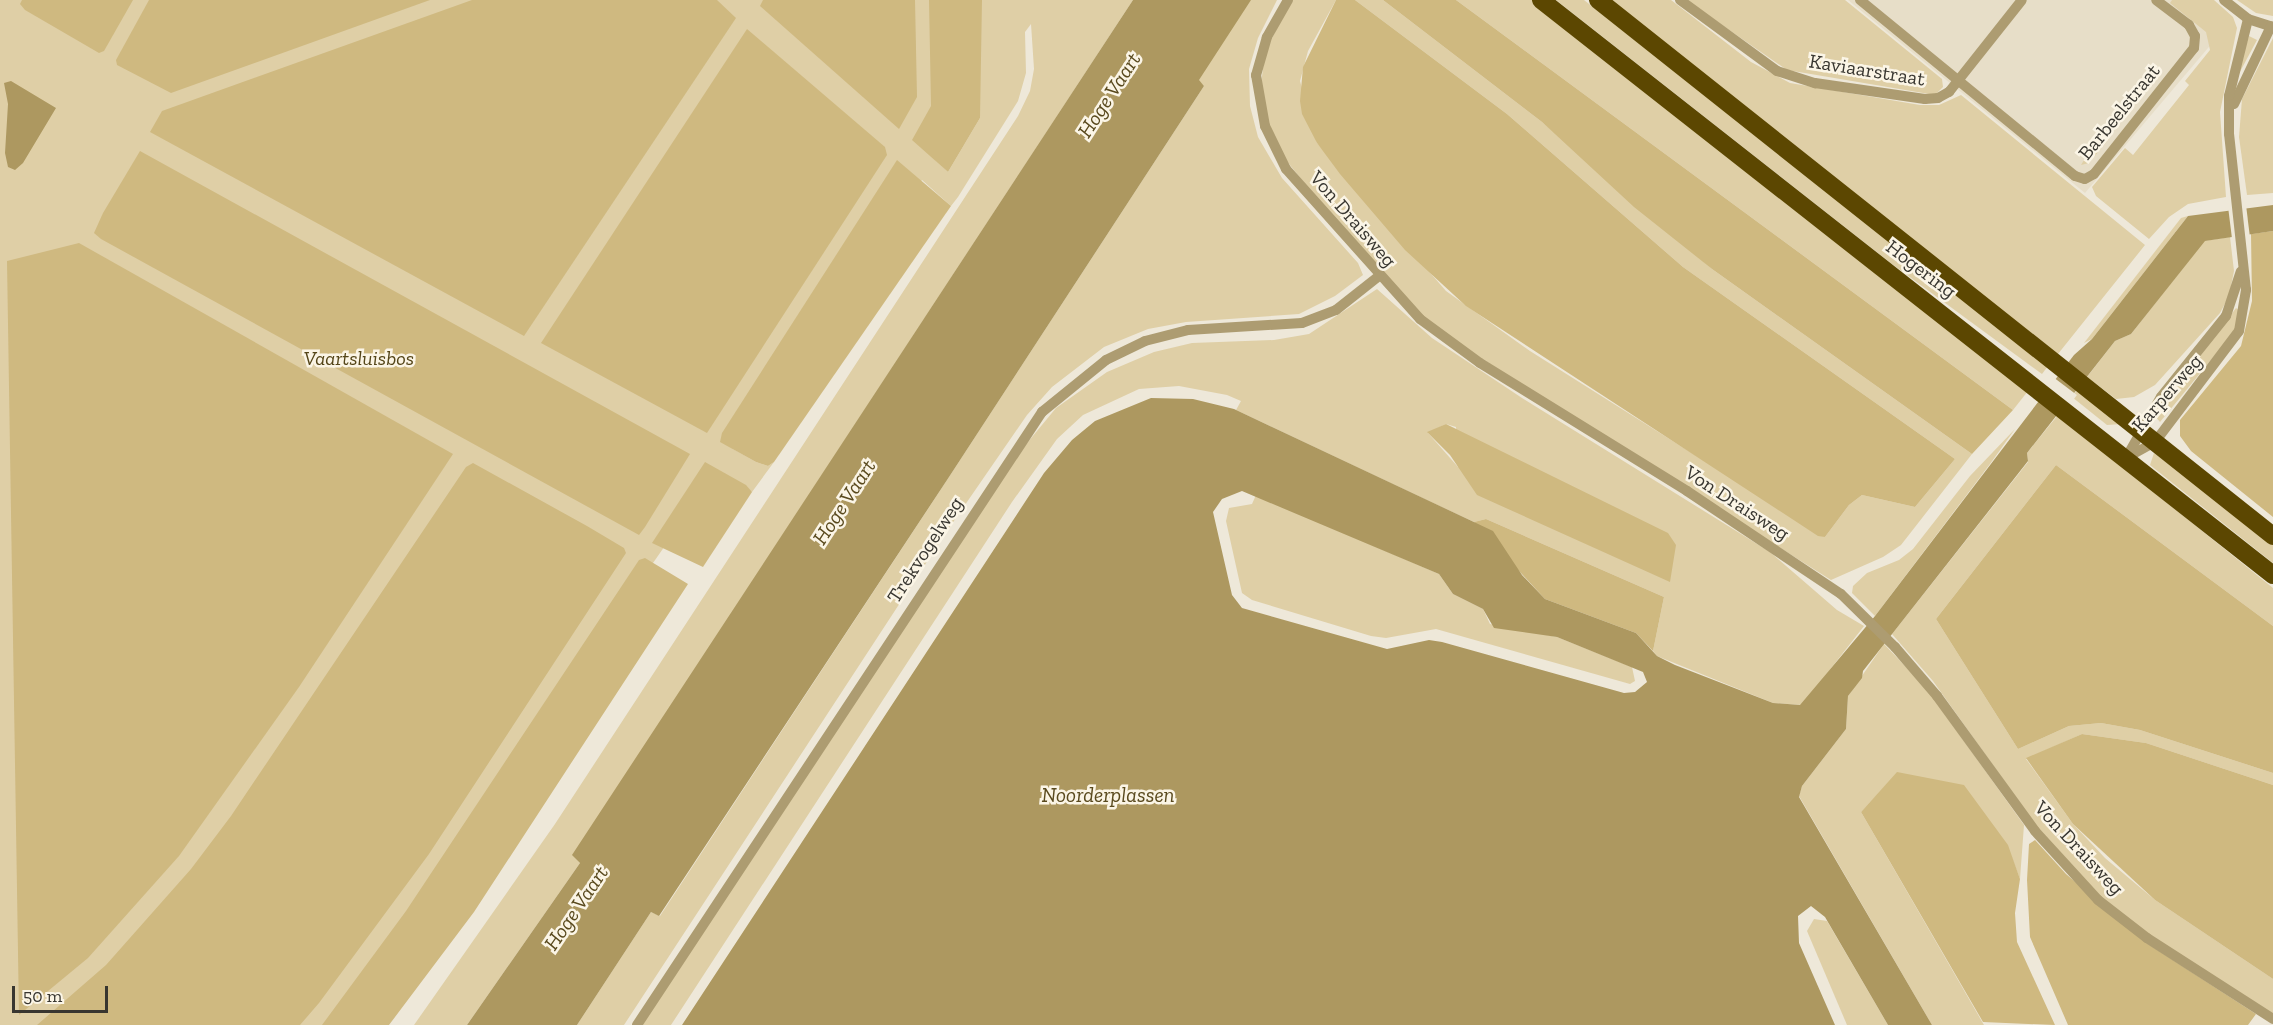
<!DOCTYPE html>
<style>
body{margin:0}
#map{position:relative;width:2273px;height:1025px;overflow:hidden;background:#eee8d9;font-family:"Zilla Slab",serif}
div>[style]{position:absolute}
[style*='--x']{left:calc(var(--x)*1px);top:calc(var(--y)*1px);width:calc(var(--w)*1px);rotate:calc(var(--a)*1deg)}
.built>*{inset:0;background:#e7dec8}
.green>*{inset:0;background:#dfcfa6}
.forest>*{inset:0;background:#cfb980}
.water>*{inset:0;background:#ad9860}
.pier>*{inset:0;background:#eee8d9;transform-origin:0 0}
.street>*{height:10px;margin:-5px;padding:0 5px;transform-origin:5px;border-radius:5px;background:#ad9c71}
.highway>*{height:18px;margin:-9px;padding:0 9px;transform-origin:9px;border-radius:9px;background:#5c4701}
span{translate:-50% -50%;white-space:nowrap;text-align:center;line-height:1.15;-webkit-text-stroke:5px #fbf5e6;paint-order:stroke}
.street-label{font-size:20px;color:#383630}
.park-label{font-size:20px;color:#544518;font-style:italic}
.water-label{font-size:21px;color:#59491d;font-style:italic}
.scale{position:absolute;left:12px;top:986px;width:96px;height:27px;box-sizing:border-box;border:3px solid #383630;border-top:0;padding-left:8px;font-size:18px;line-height:21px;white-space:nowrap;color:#383630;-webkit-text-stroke:4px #fbf5e6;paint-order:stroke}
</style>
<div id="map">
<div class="built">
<div style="clip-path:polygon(1848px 0,2190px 0,2225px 28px,2085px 193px)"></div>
</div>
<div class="green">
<div style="clip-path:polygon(evenodd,0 0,1133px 0,573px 855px,580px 863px,467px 1025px,414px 1025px,555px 824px,1018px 116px,1030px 91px,1034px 69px,1031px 24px,1025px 32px,1026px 73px,1018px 101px,958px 197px,951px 206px,922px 180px,733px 449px,756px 462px,768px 466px,774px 462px,752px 492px,718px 470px,330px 1025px,0 1025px,0 0,980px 96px,980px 118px,948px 172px,935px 160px,980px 96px)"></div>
<div style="clip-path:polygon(1250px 0,1277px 0,1258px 38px,1249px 69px,1250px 106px,1258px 137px,1282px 178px,1358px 263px,1363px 275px,1335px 296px,1299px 314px,1186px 322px,1148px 329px,1104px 347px,1052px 387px,1027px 415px,947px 531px,624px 1025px,577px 1025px,651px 912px,660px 916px,949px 477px,1204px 86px,1198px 80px)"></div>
<div style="clip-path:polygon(1290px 0,1336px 0,1308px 51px,1300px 81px,1317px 143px,1446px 291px,1530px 351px,1825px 537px,1849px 505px,1862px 495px,1915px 507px,1955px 459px,1683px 267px,1507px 114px,1355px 0,1383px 0,1542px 122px,1712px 269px,1972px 454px,1901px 545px,1883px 557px,1831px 580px,1454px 341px,1423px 316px,1347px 236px,1273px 144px,1261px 84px,1265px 53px)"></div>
<div style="clip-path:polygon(1456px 0,1534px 0,2028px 391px,2013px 410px)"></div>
<div style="clip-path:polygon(1556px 0,1584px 0,2048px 366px,2042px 374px,1892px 264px)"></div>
<div style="clip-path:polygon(1607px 0,1671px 0,1751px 62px,1790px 83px,1920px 105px,1939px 105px,1961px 95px,2145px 245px,2058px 354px)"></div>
<div style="clip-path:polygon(1686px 0,1845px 0,1942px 79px,1943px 87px,1935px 95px,1787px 70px)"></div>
<div style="clip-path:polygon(2172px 0,2214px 0,2233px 17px,2237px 28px,2220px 112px,2226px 197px,2188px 204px,2169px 217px,2149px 239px,2096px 196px,2092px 187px,2125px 148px,2133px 155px,2189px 85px,2185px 81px,2210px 50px,2206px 32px,2170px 3px)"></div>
<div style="clip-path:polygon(2237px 0,2273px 0,2273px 16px,2256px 13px)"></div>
<div style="clip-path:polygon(2249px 36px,2257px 40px,2235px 81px)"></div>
<div style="clip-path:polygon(2273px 38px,2273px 193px,2247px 195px,2239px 137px,2242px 99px)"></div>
<div style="clip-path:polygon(2101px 132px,2109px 139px,2089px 163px,2081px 165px)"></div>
<div style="clip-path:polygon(2188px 216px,2092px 339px,2084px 343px,2181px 218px)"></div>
<div style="clip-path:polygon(2230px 237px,2234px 271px,2229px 296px,2220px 313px,2155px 385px,2134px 397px,2116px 399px,2087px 377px,2115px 341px,2131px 334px,2204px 241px)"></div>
<div style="clip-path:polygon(evenodd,1377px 289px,1432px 338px,1522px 398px,1770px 552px,1837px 610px,1864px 626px,1807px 699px,1801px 705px,1773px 703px,1657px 656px,1653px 651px,1664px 597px,1486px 519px,1474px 522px,1431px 502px,1236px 410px,1241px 401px,1227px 395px,1179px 386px,1139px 389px,1083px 415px,1057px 439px,1012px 502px,671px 1025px,640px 1025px,1018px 454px,1056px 408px,1107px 372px,1154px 352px,1192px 343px,1274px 340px,1309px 334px,1377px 289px,1446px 424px,1456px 427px,1458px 467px,1428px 433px,1446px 424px)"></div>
<div style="clip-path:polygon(2236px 308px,2240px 311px,2234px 332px,2160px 422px,2155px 416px)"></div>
<div style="clip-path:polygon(2078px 389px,2122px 424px,2107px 425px,2072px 397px)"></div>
<div style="clip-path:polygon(2058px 415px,2273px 588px,2273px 626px,2056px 465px,1936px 619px,2018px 749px,2069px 726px,2101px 723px,2140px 730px,2273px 773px,2273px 785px,2146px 743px,2082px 734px,2026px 759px,2073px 824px,2105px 858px,2155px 900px,2273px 979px,2273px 1014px,2150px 935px,2101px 897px,2037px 827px,1933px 681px,1892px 634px,2028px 462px,2027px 453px)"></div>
<div style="clip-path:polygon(2015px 429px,1990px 464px,1875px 616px,1852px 593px,1853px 586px,1867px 573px,1899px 560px,1913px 549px,1970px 476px)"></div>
<div style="clip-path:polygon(2154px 453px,2273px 544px,2273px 563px,2150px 465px)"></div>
<div style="clip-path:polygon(1256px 495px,1439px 574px,1453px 594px,1483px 609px,1490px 624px,1557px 637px,1632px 667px,1635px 681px,1630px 684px,1436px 629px,1386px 638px,1371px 636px,1252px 600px,1242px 593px,1226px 521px,1229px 508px,1252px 504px)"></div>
<div style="clip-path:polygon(1884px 644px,1926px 688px,2024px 825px,2020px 879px,2007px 845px,1897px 773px,1861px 812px,1984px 1025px,1932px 1025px,1799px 796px,1802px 786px,1846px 729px,1848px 696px)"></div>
<div style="clip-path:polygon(1814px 919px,1827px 921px,1888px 1025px,1847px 1025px,1807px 931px)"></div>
</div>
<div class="forest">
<div style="clip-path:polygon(22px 0,133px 0,104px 51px,99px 53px,25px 10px,20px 4px)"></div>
<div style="clip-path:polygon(149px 0,430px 0,171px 93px,117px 65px,116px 60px)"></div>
<div style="clip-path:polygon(472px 0,717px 0,736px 18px,524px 336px,150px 132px,162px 111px)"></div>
<div style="clip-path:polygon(763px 0,915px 0,917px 97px,899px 129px,760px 6px)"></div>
<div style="clip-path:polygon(929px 0,982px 0,980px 118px,948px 172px,912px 140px,931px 106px)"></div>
<div style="clip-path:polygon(1336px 0,1355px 0,1507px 114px,1683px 267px,1955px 459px,1915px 507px,1862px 495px,1849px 505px,1825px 537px,1818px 536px,1466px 306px,1405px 250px,1340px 174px,1317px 143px,1302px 114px,1300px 101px,1303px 67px)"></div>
<div style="clip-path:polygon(1383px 0,1456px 0,2013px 410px,1972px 454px,1712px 269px,1634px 207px,1542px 122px)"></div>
<div style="clip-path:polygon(747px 29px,885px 147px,887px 155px,707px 433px,541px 343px)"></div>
<div style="clip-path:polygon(140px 151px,690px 454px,645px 527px,639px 535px,101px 239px,94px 233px,103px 213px)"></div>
<div style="clip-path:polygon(897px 160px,951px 206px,774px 462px,768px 466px,756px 462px,720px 442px,722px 433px)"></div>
<div style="clip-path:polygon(2273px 231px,2273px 517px,2191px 451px,2180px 436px,2180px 420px,2241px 346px,2252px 301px,2251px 234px)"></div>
<div style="clip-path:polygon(79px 243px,453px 454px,299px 687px,179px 856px,88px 958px,19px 1015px,7px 261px)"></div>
<div style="clip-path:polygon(1446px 424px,1668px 533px,1676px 545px,1670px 582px,1477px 495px,1450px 455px,1427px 432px)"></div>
<div style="clip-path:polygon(705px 462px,746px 485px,752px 492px,703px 567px,652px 543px)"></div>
<div style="clip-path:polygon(473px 463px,587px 526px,624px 548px,626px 553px,429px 854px,319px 1003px,300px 1025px,37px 1025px,106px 965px,191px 869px,231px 816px,466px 467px)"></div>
<div style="clip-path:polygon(2056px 465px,2273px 626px,2273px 773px,2140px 730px,2101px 723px,2069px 726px,2018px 749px,1936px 619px)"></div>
<div style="clip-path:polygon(1486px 519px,1664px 597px,1653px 651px,1636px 633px,1545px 599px,1474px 522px)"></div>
<div style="clip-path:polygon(645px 558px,688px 584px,474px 912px,389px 1025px,322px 1025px,406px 911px,639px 560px)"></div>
<div style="clip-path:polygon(2082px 734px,2146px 743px,2273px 785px,2273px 979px,2155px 900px,2073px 824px,2026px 758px)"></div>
<div style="clip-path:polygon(1897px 772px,1964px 785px,2008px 845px,2020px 879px,2015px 913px,2017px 942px,2055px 1025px,1983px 1022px,1861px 812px)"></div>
<div style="clip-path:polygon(2035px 840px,2066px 874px,2145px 942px,2256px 1014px,2248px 1025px,2068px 1025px,2030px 937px,2027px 880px,2029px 844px)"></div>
</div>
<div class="water">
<div style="clip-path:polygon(1133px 0,1251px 0,1199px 80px,1204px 86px,949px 477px,659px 916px,651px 912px,577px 1025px,467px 1025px,580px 863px,572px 855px)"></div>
<div style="clip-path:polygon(11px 81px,56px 108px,23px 163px,15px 170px,8px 167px,5px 153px,8px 104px,4px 83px)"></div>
<div style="clip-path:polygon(evenodd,2273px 205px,2273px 231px,2205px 241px,2131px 334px,2115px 341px,2027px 453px,2028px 461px,1863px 671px,1862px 678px,1848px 696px,1846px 729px,1802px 786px,1799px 797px,1932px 1025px,1888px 1025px,1825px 917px,1811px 906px,1798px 916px,1799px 943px,1835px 1025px,682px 1025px,1044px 473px,1072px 440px,1095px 421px,1151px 398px,1193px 399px,1234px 409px,1493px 531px,1522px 575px,1545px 599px,1636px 633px,1657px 656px,1675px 665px,1773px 703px,1800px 705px,1875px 616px,2074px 355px,2092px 339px,2188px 216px,2273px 205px,1242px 491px,1439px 574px,1453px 594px,1483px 609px,1494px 628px,1557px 637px,1643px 672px,1647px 682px,1635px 692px,1624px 693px,1442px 642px,1429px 640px,1387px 649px,1242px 608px,1232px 595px,1213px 512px,1222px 499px,1242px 491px)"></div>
</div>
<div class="pier">
<div style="left:2246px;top:205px;width:33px;height:18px;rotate:83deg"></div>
<div style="left:2053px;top:377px;width:30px;height:26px;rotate:37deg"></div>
</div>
<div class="street">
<div style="--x:1288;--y:0;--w:43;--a:119.6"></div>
<div style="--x:1267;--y:37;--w:40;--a:106"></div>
<div style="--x:1256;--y:75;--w:52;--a:80"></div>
<div style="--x:1265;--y:126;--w:48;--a:64"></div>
<div style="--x:1286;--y:169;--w:201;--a:48.2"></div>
<div style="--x:1420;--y:319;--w:74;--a:36.3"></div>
<div style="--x:1480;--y:363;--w:243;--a:31.7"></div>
<div style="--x:1687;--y:491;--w:185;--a:33.8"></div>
<div style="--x:1841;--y:594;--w:76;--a:44.5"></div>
<div style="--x:1895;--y:647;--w:65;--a:49.4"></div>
<div style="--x:1937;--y:696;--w:167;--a:54"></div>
<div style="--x:2035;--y:831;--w:93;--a:47.6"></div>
<div style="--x:2098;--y:900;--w:62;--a:37.8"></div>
<div style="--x:2147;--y:938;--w:150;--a:32.7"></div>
<div style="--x:1680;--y:0;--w:120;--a:36.2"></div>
<div style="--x:1777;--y:71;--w:40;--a:18"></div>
<div style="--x:1815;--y:83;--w:111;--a:8.3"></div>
<div style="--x:1925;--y:99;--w:13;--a:-4"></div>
<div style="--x:1938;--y:98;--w:13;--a:-29"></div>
<div style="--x:1949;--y:92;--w:117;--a:-51.6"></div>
<div style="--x:1860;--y:0;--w:278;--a:39.3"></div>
<div style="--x:2075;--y:176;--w:10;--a:17"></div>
<div style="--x:2085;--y:179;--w:10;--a:-29"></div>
<div style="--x:2094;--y:174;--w:161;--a:-51.6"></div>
<div style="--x:2194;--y:48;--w:12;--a:-85"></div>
<div style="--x:2195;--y:36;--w:13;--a:-119"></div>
<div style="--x:2189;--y:25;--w:41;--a:-142.9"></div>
<div style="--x:2224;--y:0;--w:31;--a:38"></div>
<div style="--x:2248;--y:19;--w:26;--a:18"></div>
<div style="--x:2234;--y:104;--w:86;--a:-64.6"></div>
<div style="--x:2126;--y:458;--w:33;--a:-29"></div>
<div style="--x:2155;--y:442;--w:139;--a:-52.9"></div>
<div style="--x:2239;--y:331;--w:42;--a:-80.3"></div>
<div style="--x:2246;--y:290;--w:157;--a:-96.2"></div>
<div style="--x:2229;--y:134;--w:38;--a:-90"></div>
<div style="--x:2229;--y:96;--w:79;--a:-76.1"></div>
<div style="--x:2126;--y:458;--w:70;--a:-60.2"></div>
<div style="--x:2161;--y:397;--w:104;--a:-51.3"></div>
<div style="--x:2226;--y:316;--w:47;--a:-71.6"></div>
<div style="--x:637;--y:1025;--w:735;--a:-56.55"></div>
<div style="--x:1042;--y:412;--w:82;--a:-39.1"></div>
<div style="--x:1106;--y:360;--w:43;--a:-26"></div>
<div style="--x:1145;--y:341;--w:44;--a:-14.3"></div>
<div style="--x:1188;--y:330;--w:114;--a:-3.5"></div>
<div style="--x:1302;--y:323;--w:36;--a:-21"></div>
<div style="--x:1336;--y:310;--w:55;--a:-38.3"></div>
</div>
<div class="highway">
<div style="--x:1541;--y:0;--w:931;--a:38.15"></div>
<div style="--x:1598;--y:0;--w:862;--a:38.45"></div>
</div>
<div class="street-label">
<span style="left:1867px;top:70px;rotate:9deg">Kaviaarstraat</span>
<span style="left:2119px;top:112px;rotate:-51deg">Barbeelstraat</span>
<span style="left:1353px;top:219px;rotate:49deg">Von Draisweg</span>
<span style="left:1921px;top:269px;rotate:37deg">Hogering</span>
<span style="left:2167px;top:393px;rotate:-49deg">Karperweg</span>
<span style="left:1737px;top:503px;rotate:33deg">Von Draisweg</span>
<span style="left:925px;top:550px;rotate:-57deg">Trekvogelweg</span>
<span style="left:2079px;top:848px;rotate:47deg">Von Draisweg</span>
</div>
<div class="park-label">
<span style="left:359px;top:358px">Vaartsluisbos</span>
</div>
<div class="water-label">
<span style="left:1109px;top:95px;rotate:-57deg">Hoge Vaart</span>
<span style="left:844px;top:502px;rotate:-57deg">Hoge Vaart</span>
<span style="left:1108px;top:795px">Noorderplassen</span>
<span style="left:576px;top:908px;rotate:-56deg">Hoge Vaart</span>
</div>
<div class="scale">50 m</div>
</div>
